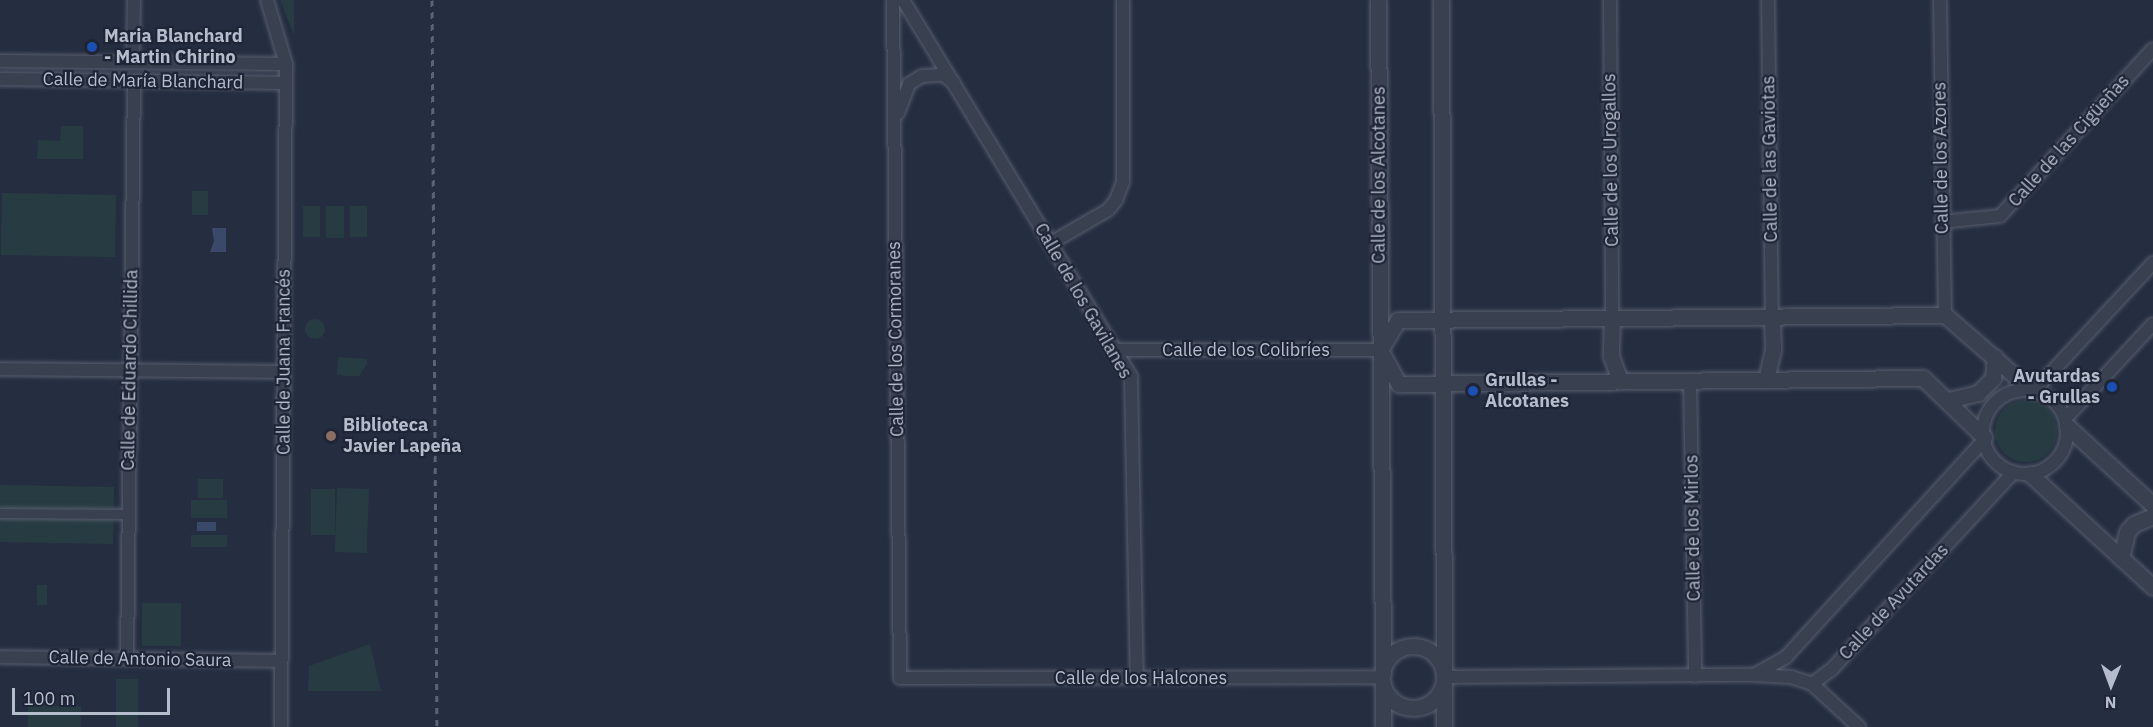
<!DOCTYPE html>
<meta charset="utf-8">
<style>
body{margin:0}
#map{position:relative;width:2153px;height:727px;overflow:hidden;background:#252e41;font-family:"IBM Plex Sans",sans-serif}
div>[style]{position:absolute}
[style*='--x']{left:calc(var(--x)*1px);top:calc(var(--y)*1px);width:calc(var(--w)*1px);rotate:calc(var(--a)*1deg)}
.green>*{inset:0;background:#273c42;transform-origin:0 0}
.round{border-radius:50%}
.water>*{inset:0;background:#3a496a;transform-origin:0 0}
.roads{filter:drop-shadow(0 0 2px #575e6e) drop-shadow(0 0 2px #575e6e)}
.pedestrian>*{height:9px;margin:-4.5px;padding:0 4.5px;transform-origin:4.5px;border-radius:4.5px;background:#394050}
.minor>*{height:12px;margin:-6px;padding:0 6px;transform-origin:6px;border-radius:6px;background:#394050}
.minor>.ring{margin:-6px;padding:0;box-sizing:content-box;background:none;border:12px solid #394050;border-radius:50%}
.tertiary>*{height:15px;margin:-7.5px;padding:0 7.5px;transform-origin:7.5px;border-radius:7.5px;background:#394050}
.tertiary>.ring{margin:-7.5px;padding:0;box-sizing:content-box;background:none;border:15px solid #394050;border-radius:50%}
.rail>*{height:3px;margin-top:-1.5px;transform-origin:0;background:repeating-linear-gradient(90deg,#5b6477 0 6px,transparent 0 12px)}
.dots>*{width:16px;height:16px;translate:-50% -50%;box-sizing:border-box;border:3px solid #1e2536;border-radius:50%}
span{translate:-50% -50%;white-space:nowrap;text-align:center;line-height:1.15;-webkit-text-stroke:4.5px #1e2536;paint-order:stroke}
.poi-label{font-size:18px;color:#b5bccb;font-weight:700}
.left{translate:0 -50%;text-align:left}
.right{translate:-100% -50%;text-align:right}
.street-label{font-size:18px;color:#b5bccb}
.north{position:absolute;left:2081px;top:655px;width:60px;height:60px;-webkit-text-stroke:4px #1e2536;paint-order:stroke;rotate:181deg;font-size:16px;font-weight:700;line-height:24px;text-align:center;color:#b5bccb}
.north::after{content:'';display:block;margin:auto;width:21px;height:27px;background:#b5bccb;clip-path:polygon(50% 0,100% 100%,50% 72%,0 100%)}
.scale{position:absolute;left:12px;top:688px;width:158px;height:27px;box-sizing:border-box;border:3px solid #b5bccb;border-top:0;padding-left:8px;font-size:18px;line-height:21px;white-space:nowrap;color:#b5bccb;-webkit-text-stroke:4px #1e2536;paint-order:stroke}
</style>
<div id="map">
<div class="green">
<div style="clip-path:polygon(280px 0,294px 0,294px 35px)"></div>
<div style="clip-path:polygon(61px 126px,83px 126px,83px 159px,37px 159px,38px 140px,60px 141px)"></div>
<div style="left:192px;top:191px;width:16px;height:24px"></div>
<div style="left:2px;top:193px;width:114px;height:62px;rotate:1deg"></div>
<div style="left:303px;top:206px;width:17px;height:31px"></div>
<div style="left:326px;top:206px;width:18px;height:32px"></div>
<div style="left:350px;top:206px;width:17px;height:31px"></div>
<div class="round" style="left:305px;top:319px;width:20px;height:20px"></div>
<div style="clip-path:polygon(338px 357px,367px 359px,367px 364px,359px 376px,345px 376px,337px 374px)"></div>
<div class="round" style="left:1995px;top:400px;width:62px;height:62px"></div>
<div style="left:198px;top:479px;width:25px;height:19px"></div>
<div style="left:0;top:485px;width:114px;height:57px;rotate:1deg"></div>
<div style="left:337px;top:488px;width:32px;height:64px;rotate:2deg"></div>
<div style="left:311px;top:489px;width:24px;height:46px"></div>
<div style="left:191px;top:500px;width:36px;height:18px"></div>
<div style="left:191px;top:535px;width:36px;height:12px"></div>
<div style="left:37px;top:585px;width:10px;height:20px"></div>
<div style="left:142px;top:603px;width:39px;height:43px"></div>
<div style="clip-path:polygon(370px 644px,381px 691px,308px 691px,309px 666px)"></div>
<div style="left:116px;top:679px;width:22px;height:48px"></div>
<div style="left:28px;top:705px;width:53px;height:22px;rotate:1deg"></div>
</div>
<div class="water">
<div style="clip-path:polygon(212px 228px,226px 228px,226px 252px,210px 252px,214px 241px)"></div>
<div style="left:197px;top:522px;width:19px;height:9px"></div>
</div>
<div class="roads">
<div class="pedestrian">
<div style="--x:0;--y:513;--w:129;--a:0.4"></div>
</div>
<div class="minor">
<div style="--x:267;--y:0;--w:67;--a:73.5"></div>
<div style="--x:286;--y:64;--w:663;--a:90.43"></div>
<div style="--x:893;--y:0;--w:678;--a:89.41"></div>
<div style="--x:900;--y:678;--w:482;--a:-0.1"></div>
<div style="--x:903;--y:0;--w:441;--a:58.8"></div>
<div style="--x:1131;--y:377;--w:301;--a:88.9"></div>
<div style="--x:1610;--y:0;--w:319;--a:89.6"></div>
<div style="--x:1768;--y:0;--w:317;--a:89.3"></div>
<div style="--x:1940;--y:0;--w:315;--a:89.1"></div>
<div style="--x:0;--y:61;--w:286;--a:0.6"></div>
<div style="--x:133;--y:62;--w:62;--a:-89.1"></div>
<div style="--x:0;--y:79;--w:286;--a:0.8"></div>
<div style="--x:898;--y:113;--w:31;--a:-69"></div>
<div style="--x:909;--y:84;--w:15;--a:-32"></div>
<div style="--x:922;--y:76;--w:22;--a:-3"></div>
<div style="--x:944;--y:75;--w:13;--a:39"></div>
<div style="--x:1942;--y:222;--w:58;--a:-5.9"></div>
<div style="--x:2000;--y:216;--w:226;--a:-47.5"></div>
<div style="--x:1051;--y:243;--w:66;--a:-30.1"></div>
<div style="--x:1108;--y:210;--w:13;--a:-51"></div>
<div style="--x:1116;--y:200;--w:19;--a:-69"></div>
<div style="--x:1123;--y:182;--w:182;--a:-90"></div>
<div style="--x:1113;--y:350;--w:267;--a:0"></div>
<div style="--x:0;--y:369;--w:284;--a:0.6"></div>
<div style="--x:1690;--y:381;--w:295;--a:89"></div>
<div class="ring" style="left:1983px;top:390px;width:72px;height:72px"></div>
<div style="--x:2034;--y:391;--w:175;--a:-47.1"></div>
<div style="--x:2065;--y:419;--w:129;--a:-47.2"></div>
<div style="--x:0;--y:657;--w:280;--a:0.8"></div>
<div style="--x:127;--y:659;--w:578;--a:-89.31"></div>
<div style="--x:1754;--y:675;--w:37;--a:-29"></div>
<div style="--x:1786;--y:657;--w:294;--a:-47.6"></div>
<div style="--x:1444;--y:677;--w:309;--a:-0.4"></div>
<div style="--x:1753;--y:675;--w:38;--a:3"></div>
<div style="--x:1791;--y:677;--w:22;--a:18"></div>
<div style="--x:1812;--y:684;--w:25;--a:-37"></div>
<div style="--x:1832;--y:669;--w:268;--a:-47.3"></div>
<div style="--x:1812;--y:684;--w:64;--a:42.5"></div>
</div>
<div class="tertiary">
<div style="--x:1378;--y:0;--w:672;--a:89.57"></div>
<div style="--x:1441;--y:0;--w:673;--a:89.74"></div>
<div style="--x:1612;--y:319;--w:37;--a:92"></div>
<div style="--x:1611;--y:356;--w:27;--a:70"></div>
<div style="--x:1380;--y:350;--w:35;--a:-59"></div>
<div style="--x:1398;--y:320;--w:547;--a:-0.52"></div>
<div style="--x:1945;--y:315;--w:116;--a:41.1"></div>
<div style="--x:1381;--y:352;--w:37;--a:61"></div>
<div style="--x:1399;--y:384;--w:524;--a:-0.66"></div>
<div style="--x:1923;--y:378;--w:85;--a:44"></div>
<div style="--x:1766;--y:380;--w:32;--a:-77"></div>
<div style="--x:1773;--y:349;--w:32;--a:-92"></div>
<div style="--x:1948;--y:400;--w:31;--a:-13"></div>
<div style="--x:1978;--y:393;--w:21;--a:-45"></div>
<div style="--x:1993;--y:378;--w:21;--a:-85"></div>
<div style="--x:2067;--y:426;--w:117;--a:42.6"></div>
<div style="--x:2030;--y:474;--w:167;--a:42.6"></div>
<div style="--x:2121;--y:558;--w:27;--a:-77"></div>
<div style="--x:2127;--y:532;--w:11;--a:-49"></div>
<div style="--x:2134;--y:524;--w:21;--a:-23"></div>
<div class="ring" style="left:1382px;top:646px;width:47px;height:47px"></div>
<div style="--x:1444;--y:685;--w:42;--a:90"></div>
<div style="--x:1383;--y:686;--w:41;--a:90"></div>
</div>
</div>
<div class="rail">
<div style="--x:432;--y:0;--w:727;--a:89.61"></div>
</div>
<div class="dots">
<div style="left:92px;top:47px;background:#1a4fb4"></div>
<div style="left:2112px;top:387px;background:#1a4fb4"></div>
<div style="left:1473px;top:391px;background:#1a4fb4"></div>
<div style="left:331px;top:436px;background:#8d6e63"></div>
</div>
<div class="poi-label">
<span class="left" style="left:104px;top:47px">Maria Blanchard<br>- Martin Chirino</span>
<span class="right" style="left:2100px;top:387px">Avutardas<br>- Grullas</span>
<span class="left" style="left:1485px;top:391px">Grullas -<br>Alcotanes</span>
<span class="left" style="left:343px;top:436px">Biblioteca<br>Javier Lapeña</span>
</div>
<div class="street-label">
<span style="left:143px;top:81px;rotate:1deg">Calle de María Blanchard</span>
<span style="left:2069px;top:141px;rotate:-48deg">Calle de las Cigüeñas</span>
<span style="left:1941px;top:158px;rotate:-91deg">Calle de los Azores</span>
<span style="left:1770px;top:159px;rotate:-91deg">Calle de las Gaviotas</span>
<span style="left:1611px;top:160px;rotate:-91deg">Calle de los Urogallos</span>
<span style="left:1379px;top:175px;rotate:-90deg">Calle de los Alcotanes</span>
<span style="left:1083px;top:301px;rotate:60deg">Calle de los Gavilanes</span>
<span style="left:896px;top:339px;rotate:-91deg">Calle de los Cormoranes</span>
<span style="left:1246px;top:350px">Calle de los Colibríes</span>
<span style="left:284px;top:362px;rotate:-90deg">Calle de Juana Francés</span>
<span style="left:130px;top:370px;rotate:-89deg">Calle de Eduardo Chillida</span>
<span style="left:1693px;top:528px;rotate:-91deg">Calle de los Mirlos</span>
<span style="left:1894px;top:602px;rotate:-47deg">Calle de Avutardas</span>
<span style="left:140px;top:659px;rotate:1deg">Calle de Antonio Saura</span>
<span style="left:1141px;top:678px">Calle de los Halcones</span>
</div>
<div class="north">N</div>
<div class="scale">100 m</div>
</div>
